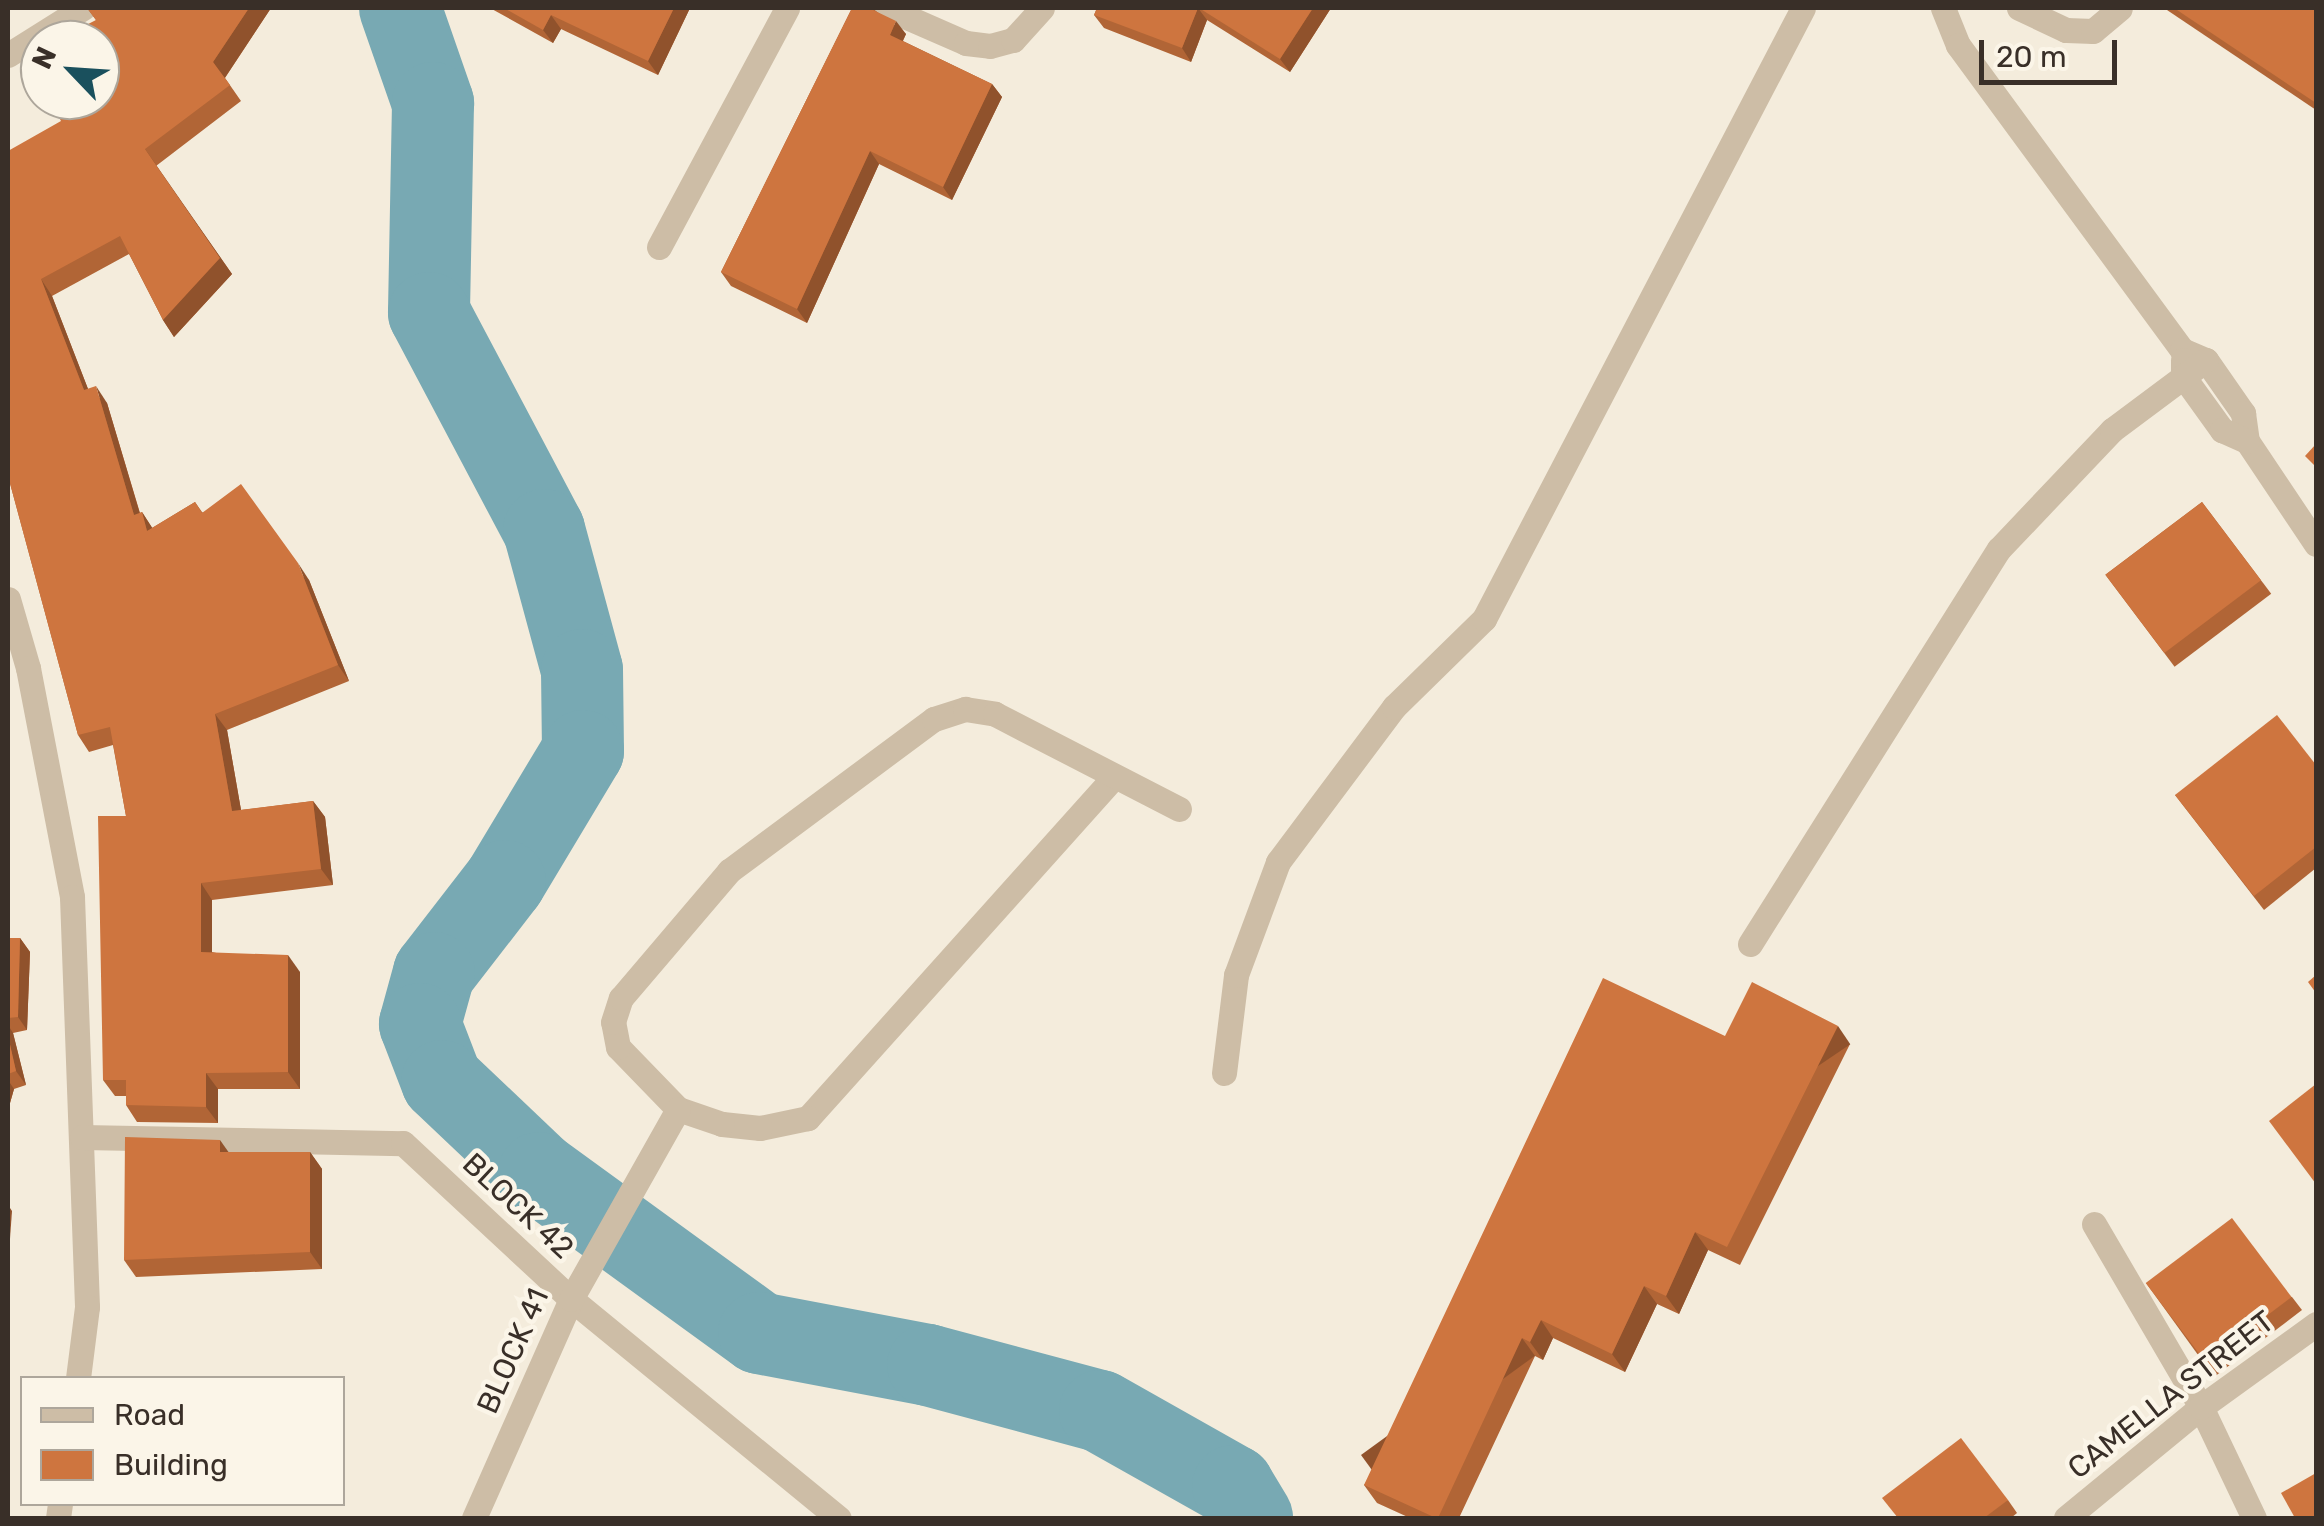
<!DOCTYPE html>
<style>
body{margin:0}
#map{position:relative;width:2324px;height:1526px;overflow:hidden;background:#f4ecdc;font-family:Rubik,sans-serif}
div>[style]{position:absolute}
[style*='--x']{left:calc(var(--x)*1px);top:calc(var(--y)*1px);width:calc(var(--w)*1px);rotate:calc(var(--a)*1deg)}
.river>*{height:82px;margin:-41px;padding:0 41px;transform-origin:41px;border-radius:41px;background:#78a9b3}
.minor>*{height:25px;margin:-12.5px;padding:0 12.5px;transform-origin:12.5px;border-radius:12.5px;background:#cdbda6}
.wall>*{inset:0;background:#b16536;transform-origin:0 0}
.shaded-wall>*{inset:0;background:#90522c;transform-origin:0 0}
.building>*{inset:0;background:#ce753f;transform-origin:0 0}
span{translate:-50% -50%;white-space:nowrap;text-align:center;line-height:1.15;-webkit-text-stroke:9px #fbf5e8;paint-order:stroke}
.street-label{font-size:30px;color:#392f28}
.frame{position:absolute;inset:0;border:10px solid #392f28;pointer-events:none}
.legend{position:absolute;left:20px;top:1376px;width:325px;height:130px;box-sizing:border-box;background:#fbf5e8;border:2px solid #ada69b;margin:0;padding:12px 18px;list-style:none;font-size:30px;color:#392f28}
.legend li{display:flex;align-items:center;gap:20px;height:50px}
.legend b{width:50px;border:2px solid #ada69b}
.north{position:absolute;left:20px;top:20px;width:100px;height:100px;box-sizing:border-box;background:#fbf5e8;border:2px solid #ada69b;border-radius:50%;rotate:295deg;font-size:28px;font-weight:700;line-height:40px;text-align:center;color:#392f28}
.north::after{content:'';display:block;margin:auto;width:35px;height:45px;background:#1a505d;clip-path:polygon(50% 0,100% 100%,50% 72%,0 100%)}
.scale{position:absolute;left:1979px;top:40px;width:138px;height:45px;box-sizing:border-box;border:5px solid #392f28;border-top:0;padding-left:12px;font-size:30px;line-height:35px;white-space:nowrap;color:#392f28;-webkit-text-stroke:8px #fbf5e8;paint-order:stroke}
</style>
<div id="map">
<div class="river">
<div style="--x:400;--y:8;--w:101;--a:70.8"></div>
<div style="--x:433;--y:103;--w:210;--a:91.1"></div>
<div style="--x:429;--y:313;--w:246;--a:62.1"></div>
<div style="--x:544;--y:530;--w:145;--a:74.8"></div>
<div style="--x:582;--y:670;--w:81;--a:89.3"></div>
<div style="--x:583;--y:751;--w:152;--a:121"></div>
<div style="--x:505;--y:881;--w:116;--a:127.7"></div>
<div style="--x:434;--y:973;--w:53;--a:105.4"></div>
<div style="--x:420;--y:1024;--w:61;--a:68.9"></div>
<div style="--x:442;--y:1081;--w:134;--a:43.5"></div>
<div style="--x:539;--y:1173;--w:272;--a:36"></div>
<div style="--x:759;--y:1333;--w:172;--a:10.7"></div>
<div style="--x:928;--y:1365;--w:178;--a:15"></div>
<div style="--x:1100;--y:1411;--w:153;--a:29.4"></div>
<div style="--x:1233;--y:1486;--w:37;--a:59"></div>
</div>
<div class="minor">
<div style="--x:886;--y:8;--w:87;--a:23.6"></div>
<div style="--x:966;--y:43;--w:24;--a:7"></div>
<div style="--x:990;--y:46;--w:24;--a:-15"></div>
<div style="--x:1013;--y:40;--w:43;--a:-47.8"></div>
<div style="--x:1943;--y:8;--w:40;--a:68"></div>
<div style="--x:1958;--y:45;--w:378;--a:53.7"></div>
<div style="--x:2182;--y:350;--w:26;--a:23"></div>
<div style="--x:2206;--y:360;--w:65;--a:55.1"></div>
<div style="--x:2243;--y:413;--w:28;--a:82"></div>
<div style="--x:2247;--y:441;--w:124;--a:56.2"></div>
<div style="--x:2019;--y:8;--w:52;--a:25.1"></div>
<div style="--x:2066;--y:30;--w:27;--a:2"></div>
<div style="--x:2093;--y:31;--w:35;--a:-40"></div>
<div style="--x:8;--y:55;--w:89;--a:-32.1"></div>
<div style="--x:659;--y:247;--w:271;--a:-61.8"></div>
<div style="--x:2183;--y:360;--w:16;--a:90"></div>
<div style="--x:2183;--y:376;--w:67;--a:54.2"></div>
<div style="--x:2222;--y:430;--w:27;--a:24"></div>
<div style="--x:8;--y:599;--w:72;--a:73.8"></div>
<div style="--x:28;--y:668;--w:233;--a:79.1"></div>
<div style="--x:72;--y:897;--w:410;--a:87.9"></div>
<div style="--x:87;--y:1307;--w:72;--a:97.2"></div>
<div style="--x:1113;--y:778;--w:457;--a:131.9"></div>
<div style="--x:808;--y:1118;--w:49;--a:168.2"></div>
<div style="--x:760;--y:1128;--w:38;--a:-174"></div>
<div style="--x:722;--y:1124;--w:46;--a:-161.2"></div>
<div style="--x:678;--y:1109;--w:86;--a:-134.1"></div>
<div style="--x:618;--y:1047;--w:25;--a:-101"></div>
<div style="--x:613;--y:1022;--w:25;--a:-72"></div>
<div style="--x:621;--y:998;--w:167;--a:-49.6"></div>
<div style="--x:729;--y:871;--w:255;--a:-36.6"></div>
<div style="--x:934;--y:719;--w:33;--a:-18"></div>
<div style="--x:965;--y:709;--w:30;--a:9"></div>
<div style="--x:995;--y:714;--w:207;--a:27.3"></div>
<div style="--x:1750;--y:944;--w:467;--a:-57.8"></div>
<div style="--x:1999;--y:549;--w:164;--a:-46.5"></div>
<div style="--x:2112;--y:430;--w:117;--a:-36.7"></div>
<div style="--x:1224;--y:1073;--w:99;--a:-83"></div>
<div style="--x:1236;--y:975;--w:121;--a:-69.6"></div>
<div style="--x:1278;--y:862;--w:194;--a:-53.2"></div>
<div style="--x:1394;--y:707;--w:126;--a:-44.4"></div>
<div style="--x:1484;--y:619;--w:689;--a:-62.43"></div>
<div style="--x:82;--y:1137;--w:321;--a:1.1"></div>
<div style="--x:403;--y:1143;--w:229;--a:42.9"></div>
<div style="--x:571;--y:1299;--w:346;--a:39.3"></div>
<div style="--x:2094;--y:1224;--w:212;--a:59.7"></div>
<div style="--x:2201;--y:1407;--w:123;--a:64.5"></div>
<div style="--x:58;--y:1518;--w:14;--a:-82"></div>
<div style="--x:474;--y:1518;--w:240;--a:-66.1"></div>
<div style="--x:571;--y:1299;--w:218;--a:-60.6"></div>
<div style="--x:2066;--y:1518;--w:175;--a:-39.4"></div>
<div style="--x:2201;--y:1407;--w:142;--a:-35.8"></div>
</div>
<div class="wall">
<div style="clip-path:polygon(87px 8px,271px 8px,225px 78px,241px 101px,156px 166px,232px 274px,174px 337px,163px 320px,129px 254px,52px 296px,88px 389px,107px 403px,140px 513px,142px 512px,152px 528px,195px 502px,202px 512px,309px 580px,349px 681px,227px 730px,241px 810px,313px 801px,325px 817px,333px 885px,212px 900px,212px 952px,300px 972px,300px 1089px,218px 1089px,218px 1123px,137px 1122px,126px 1105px,126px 1096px,115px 1096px,103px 1080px,126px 816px,113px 745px,89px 752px,78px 735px,8px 476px,61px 121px,96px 20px)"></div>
<div style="clip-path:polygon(490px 8px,690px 8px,658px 75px,561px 29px,553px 43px)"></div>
<div style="clip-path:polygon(852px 8px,872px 8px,906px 34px,903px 41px,992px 84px,1002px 97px,952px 200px,879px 164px,807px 323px,731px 286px,721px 272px)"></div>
<div style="clip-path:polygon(1097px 8px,1331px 8px,1290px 72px,1207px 20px,1191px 62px,1104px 28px,1094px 15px)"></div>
<div style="clip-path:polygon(2164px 8px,2316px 8px,2316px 110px)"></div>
<div style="left:2202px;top:502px;width:115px;height:121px;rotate:53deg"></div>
<div style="clip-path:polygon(2316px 765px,2316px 868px,2264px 910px,2175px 795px)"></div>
<div style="clip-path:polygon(8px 938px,20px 938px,30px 952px,27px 1030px,13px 1033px,26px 1085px,14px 1089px,8px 1110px)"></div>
<div style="clip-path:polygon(1725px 1036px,1850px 1044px,1740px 1265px,1708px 1250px,1679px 1314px,1657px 1304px,1625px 1372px,1553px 1338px,1543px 1360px,1535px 1356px,1459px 1518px,1410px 1518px,1377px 1503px,1364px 1485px)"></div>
<div style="clip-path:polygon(228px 1152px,310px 1152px,322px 1169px,322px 1269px,136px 1277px,124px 1260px)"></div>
<div style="clip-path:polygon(2146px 1283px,2292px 1297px,2302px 1310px,2214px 1377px)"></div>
<div style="clip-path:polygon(2008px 1500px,2017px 1513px,2011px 1518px,1897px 1518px)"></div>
</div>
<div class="shaded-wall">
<div style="clip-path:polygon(249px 8px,271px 8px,224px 79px,213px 62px)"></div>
<div style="clip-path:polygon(674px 8px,690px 8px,658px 75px,648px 61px)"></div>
<div style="clip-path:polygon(1198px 8px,1207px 20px,1191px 62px,1182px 48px)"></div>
<div style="clip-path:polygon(1313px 8px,1331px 8px,1290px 72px,1280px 59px)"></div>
<div style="clip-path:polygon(551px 15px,561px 29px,553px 43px,543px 30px)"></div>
<div style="clip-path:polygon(896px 21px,906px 34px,899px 48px,890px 35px)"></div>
<div style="clip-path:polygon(992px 84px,1002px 97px,952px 200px,943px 187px)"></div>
<div style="clip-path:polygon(145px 149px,232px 274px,174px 337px,163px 320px)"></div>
<div style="clip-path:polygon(870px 151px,879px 164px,807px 323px,797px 309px)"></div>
<div style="clip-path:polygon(41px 279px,52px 296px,95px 407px,84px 390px)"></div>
<div style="clip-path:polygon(96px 386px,107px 403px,145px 531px,134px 515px)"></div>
<div style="clip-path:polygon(142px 512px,153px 529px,147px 531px)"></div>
<div style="clip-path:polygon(298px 563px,309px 580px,349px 681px,338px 665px)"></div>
<div style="clip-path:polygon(215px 714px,227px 730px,244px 827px,232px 811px)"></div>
<div style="clip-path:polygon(313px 801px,325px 817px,333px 885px,321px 869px)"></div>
<div style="clip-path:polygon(201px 883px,212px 900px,212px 968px,201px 952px)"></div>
<div style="clip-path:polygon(20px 938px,30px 952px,27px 1030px,18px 1017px)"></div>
<div style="clip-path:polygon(288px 955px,300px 972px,300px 1089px,288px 1072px)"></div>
<div style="clip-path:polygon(8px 1025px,13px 1033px,26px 1085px,16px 1071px,8px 1036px)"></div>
<div style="left:1838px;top:1026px;width:22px;height:247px;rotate:56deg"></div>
<div style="clip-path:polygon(206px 1073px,218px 1089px,218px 1123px,206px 1107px)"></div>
<div style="clip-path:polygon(8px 1080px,14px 1089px,8px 1110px)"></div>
<div style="clip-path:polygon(220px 1140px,232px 1157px,220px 1152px)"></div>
<div style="clip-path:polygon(310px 1152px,322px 1169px,322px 1269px,310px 1252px)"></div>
<div style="clip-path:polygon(8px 1205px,12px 1211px,8px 1266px)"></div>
<div style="clip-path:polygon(1695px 1232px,1708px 1250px,1679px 1314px,1666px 1296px)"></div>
<div style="clip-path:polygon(1644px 1286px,1657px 1304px,1625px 1372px,1612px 1354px)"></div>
<div style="clip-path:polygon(1541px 1320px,1553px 1338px,1543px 1360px,1530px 1342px)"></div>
<div style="left:1522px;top:1338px;width:22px;height:199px;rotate:54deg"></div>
</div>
<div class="building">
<div style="clip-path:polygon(87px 8px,249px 8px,213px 62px,230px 85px,145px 149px,220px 258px,163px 320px,120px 236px,41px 279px,84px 390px,96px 386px,134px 515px,142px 512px,147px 531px,195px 502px,202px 513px,241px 484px,298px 563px,338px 665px,215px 714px,232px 811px,313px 801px,321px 869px,201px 883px,201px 952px,288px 955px,288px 1072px,206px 1073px,206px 1107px,126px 1105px,126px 1080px,103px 1080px,98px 816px,126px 816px,110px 727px,78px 735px,8px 476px,8px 151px,61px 121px,50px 100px,100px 100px,100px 40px,57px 40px,96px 20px)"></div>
<div style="clip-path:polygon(504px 8px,674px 8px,648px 61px,551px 15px,543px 30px)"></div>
<div style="clip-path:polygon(852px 8px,869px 8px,896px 21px,890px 35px,992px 84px,943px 187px,870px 151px,797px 309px,721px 272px)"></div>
<div style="clip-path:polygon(1097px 8px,1198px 8px,1182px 48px,1094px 15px)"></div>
<div style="clip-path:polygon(1199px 8px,1313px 8px,1280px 59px)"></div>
<div style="clip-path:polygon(2174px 8px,2316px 8px,2316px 103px)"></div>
<div style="clip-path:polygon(40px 49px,40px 80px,27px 55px)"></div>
<div style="clip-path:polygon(2316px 444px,2316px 467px,2305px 456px)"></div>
<div style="left:2202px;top:502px;width:98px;height:121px;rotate:53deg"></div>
<div style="clip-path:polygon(2277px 715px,2316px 765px,2316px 847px,2254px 896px,2175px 795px)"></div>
<div style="clip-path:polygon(8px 938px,20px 938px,18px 1017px,8px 1018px)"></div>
<div style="clip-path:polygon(2316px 975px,2316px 993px,2308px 982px)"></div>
<div style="clip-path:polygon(1603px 978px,1725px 1036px,1752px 982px,1838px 1026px,1727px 1247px,1695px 1232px,1666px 1296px,1644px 1286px,1612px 1354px,1541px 1320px,1530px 1342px,1522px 1338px,1438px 1518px,1436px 1518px,1364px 1485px)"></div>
<div style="clip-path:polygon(8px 1036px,16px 1071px,8px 1074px)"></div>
<div style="clip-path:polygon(2316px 1084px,2316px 1184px,2269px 1121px)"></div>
<div style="clip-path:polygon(125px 1137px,220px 1140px,220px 1152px,310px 1152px,310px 1252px,124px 1260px)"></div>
<div style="left:2232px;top:1218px;width:99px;height:108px;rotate:53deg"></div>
<div style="clip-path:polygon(1961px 1438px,2008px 1500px,1984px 1518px,1898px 1518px,1882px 1498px)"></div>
<div style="clip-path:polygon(2316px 1473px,2316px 1518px,2295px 1518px,2281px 1493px)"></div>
</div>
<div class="street-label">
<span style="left:518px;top:1206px;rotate:43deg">BLOCK 42</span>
<span style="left:513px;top:1351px;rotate:-66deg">BLOCK 41</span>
<span style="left:2171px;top:1395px;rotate:-38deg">CAMELLA STREET</span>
</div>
<div class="frame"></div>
<ul class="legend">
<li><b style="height:12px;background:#cdbda6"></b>Road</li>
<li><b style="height:28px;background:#ce753f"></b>Building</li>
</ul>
<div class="north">N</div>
<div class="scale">20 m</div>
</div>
